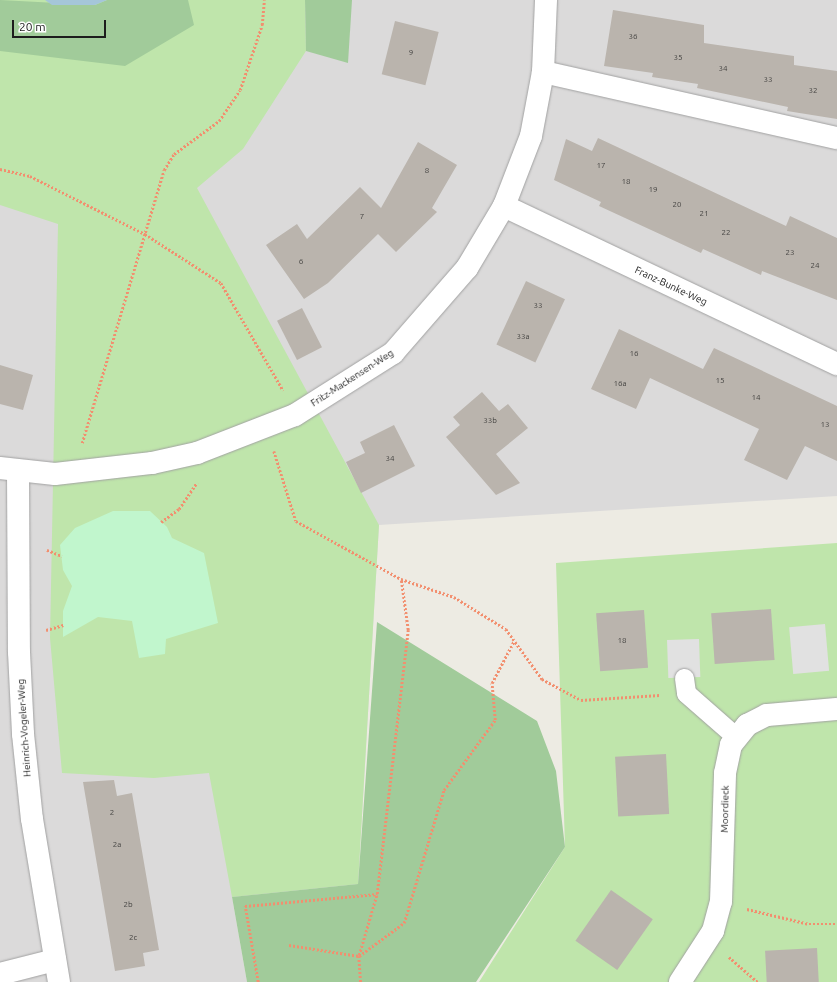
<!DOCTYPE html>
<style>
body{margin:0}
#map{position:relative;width:837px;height:982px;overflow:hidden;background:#edebe3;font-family:Ubuntu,sans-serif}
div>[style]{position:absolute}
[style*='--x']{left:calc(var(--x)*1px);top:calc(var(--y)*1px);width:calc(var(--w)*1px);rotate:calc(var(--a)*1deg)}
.residential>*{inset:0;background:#dbdada}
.grass>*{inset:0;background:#bfe5ab}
.forest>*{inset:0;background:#a1cb9a}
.park>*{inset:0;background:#c1f6cd}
.parking>*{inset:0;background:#e1e1e1;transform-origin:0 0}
.water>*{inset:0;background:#a5c6d9}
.building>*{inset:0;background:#bab4ad;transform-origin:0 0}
.path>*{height:2.5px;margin-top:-1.25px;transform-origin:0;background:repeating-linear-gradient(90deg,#f28f6f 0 2px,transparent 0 4px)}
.roads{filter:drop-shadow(0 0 1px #a1a1a1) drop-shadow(0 0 1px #a1a1a1)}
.lane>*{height:19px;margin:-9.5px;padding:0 9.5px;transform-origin:9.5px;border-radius:9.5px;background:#fff}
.street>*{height:22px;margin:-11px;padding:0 11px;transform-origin:11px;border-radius:11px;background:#fff}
span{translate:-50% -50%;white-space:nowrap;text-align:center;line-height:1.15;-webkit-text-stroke:3px #fff;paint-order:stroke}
.number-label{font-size:8px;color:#444341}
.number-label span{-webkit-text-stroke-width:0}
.street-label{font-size:10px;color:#1d1d1d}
.scale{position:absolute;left:12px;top:20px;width:94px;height:18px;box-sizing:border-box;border:2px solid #1d1d1d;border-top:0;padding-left:5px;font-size:12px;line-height:14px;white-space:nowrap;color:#1d1d1d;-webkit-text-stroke:3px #fff;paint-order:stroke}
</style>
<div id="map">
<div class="residential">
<div style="clip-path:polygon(0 0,837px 0,837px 496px,379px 525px,358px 884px,232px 897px,247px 982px,0 982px)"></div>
</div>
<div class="grass">
<div style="clip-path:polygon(0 0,305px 0,306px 51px,243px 149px,197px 188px,379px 525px,358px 884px,232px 897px,209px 773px,154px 778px,62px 773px,50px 638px,58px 224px,0 205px)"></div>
<div style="clip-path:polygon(837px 543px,837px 982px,479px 982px,565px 847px,556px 563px)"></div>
</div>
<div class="forest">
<div style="clip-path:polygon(0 0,95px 5px,107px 0,188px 0,194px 25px,125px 66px,0 51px)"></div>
<div style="clip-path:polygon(305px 0,352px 0,348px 63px,306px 51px)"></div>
<div style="clip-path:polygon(377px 622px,537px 721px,556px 771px,565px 847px,476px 982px,247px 982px,232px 897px,358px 884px)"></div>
</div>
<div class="park">
<div style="clip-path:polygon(113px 511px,150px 511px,167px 527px,172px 538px,204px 553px,218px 623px,166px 639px,165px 654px,139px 658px,132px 621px,98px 617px,63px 637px,63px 611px,72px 586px,63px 570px,60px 545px,75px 528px)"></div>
</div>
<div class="parking">
<div style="left:825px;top:624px;width:47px;height:36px;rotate:85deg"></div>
<div style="left:699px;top:639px;width:38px;height:32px;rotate:88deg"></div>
</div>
<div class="water">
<div style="clip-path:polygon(45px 0,107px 0,95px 5px,52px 5px)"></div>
</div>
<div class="building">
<div style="clip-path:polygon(613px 10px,704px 25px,704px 43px,794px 56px,794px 65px,837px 71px,837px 119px,787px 111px,788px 107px,697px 88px,698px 84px,652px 77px,653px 73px,604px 66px)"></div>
<div style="left:395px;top:21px;width:45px;height:55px;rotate:14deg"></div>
<div style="clip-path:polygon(598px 138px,786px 226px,790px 216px,837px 238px,837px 300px,762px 271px,761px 275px,703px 249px,701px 253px,599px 206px,601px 202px,554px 180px,566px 139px,592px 151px)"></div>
<div style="clip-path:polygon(418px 142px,457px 165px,432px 208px,437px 212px,396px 252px,378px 234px,328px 283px,304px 299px,266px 245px,297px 224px,307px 239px,360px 187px,381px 208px)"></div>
<div style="left:526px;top:281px;width:43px;height:70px;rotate:25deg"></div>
<div style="left:302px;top:308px;width:44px;height:28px;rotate:63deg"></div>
<div style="clip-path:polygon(619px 329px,703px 369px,714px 348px,837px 406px,837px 461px,805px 446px,787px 480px,744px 460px,759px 429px,650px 378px,636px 409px,591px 389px)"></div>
<div style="clip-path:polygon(0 365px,33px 375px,23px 410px,0 404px)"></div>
<div style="clip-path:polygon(482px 392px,499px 411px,508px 404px,528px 428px,496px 454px,520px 483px,496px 495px,446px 437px,460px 425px,453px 417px)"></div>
<div style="clip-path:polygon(394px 425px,415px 466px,361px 493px,346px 462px,365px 453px,360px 442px)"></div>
<div style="left:771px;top:609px;width:51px;height:60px;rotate:86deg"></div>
<div style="left:644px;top:610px;width:58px;height:48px;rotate:86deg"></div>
<div style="left:666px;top:754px;width:60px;height:51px;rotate:87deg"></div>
<div style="clip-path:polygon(114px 780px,117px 796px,132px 793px,159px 950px,143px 953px,145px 966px,115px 971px,83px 782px)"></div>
<div style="left:611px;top:890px;width:51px;height:62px;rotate:35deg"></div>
<div style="left:817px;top:948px;width:34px;height:52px;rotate:87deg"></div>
</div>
<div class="path">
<div style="--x:0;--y:169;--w:31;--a:13"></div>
<div style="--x:30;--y:176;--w:129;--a:26.8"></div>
<div style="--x:145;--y:234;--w:90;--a:32.8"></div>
<div style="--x:221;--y:283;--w:124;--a:59.9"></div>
<div style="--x:82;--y:443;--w:285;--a:-73.3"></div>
<div style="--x:164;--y:170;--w:19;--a:-58"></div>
<div style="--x:174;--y:154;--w:56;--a:-36.3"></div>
<div style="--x:219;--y:121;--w:37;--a:-56"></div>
<div style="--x:240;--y:90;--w:69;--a:-71.3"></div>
<div style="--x:262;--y:25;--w:25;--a:-85"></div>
<div style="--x:274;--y:451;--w:73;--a:72.6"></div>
<div style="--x:296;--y:521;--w:120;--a:28.9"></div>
<div style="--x:401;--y:579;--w:56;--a:18.8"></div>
<div style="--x:454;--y:597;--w:61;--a:31.6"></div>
<div style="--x:506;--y:629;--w:62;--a:54.2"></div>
<div style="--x:542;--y:679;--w:44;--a:28.3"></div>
<div style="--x:581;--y:700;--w:79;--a:-3.6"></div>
<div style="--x:161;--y:522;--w:22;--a:-36"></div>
<div style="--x:179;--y:509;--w:32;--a:-56"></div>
<div style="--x:47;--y:550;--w:16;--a:22"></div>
<div style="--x:46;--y:630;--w:18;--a:-16"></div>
<div style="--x:747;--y:909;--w:64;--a:13.6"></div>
<div style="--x:809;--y:924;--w:28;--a:0"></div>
<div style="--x:289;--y:945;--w:71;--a:8.9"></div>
<div style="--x:359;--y:956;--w:26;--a:86"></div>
<div style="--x:359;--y:955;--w:64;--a:-73.6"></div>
<div style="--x:359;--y:956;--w:56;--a:-36.3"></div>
<div style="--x:404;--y:923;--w:139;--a:-73.3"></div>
<div style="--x:444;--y:790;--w:87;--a:-53.9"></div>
<div style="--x:495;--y:720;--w:37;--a:-95"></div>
<div style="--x:492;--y:683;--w:47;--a:-62.4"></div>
<div style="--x:729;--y:957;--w:38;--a:41"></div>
<div style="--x:258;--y:982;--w:77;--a:-99.7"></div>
<div style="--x:245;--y:906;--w:133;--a:-5.2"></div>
<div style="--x:377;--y:894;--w:266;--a:-83.3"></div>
<div style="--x:408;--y:630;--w:51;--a:-97.8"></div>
</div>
<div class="roads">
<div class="lane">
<div style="--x:684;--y:678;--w:15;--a:82"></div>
<div style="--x:686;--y:693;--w:67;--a:41.3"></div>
</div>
<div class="street">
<div style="--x:543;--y:72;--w:301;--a:12.7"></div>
<div style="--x:504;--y:206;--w:369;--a:25.4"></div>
<div style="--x:0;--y:468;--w:55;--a:6.2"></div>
<div style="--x:55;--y:474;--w:98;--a:-6.5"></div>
<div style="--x:152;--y:463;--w:46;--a:-12.5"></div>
<div style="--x:197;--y:453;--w:105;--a:-21.2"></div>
<div style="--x:295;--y:415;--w:116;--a:-32.3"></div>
<div style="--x:393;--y:353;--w:113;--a:-49"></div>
<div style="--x:467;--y:268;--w:72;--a:-59.2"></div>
<div style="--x:504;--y:206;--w:75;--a:-68.9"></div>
<div style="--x:531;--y:136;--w:65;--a:-79.4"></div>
<div style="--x:543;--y:72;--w:72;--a:-87.6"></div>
<div style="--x:18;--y:471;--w:181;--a:89.7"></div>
<div style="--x:19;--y:652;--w:82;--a:87.2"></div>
<div style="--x:23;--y:734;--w:85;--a:84"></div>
<div style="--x:32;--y:819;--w:165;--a:80.6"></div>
<div style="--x:0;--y:974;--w:57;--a:-14.3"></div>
<div style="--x:680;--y:982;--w:61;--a:-57.1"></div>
<div style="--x:713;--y:931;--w:30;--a:-75"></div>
<div style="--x:721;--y:902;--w:129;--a:-88.2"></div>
<div style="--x:725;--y:773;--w:29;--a:-78"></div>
<div style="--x:731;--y:745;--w:26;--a:-51"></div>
<div style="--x:747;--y:725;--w:22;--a:-27"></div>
<div style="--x:767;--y:715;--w:70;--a:-4.9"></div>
</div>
</div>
<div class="number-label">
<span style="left:633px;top:37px">36</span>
<span style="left:411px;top:53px">9</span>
<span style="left:678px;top:58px">35</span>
<span style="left:723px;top:69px">34</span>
<span style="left:768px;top:80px">33</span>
<span style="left:813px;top:91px">32</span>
<span style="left:601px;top:166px">17</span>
<span style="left:427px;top:171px">8</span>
<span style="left:626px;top:182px">18</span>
<span style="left:653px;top:190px">19</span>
<span style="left:677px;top:205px">20</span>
<span style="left:704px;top:214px">21</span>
<span style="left:362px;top:217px">7</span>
<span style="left:726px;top:233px">22</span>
<span style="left:790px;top:253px">23</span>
<span style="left:301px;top:262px">6</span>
<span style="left:815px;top:266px">24</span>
<span style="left:538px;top:306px">33</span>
<span style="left:523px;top:337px">33a</span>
<span style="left:634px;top:354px">16</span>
<span style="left:720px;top:381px">15</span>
<span style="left:620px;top:384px">16a</span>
<span style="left:756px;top:398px">14</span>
<span style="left:490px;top:421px">33b</span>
<span style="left:825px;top:425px">13</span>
<span style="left:390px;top:459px">34</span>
<span style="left:622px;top:641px">18</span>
<span style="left:112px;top:813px">2</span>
<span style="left:117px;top:845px">2a</span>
<span style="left:128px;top:905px">2b</span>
<span style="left:133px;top:938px">2c</span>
</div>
<div class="street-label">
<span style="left:671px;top:286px;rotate:25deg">Franz-Bunke-Weg</span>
<span style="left:352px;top:378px;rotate:-33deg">Fritz-Mackensen-Weg</span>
<span style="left:24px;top:728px;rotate:-94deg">Heinrich-Vogeler-Weg</span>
<span style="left:725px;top:809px;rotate:-89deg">Moordieck</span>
</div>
<div class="scale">20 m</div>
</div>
